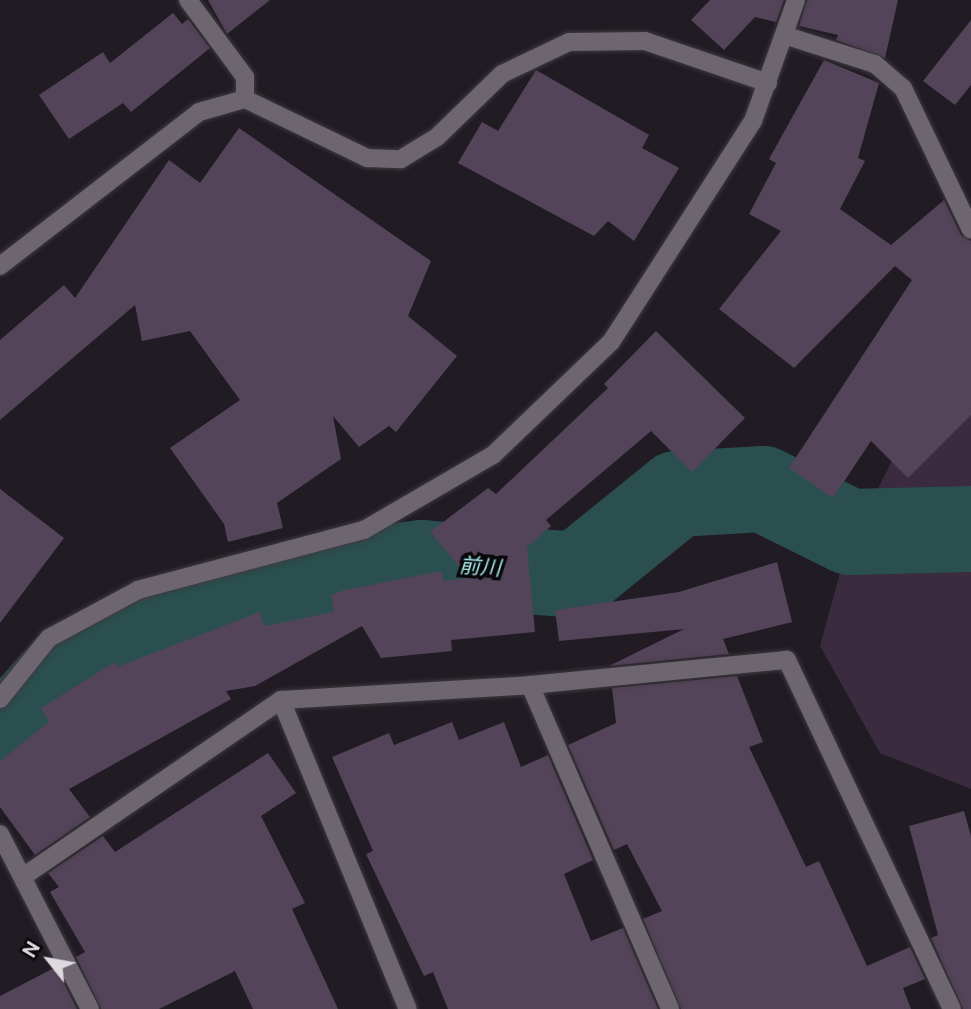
<!DOCTYPE html>
<meta charset="utf-8">
<style>
body{margin:0}
#map{position:relative;width:971px;height:1009px;overflow:hidden;background:#211b23;font-family:"Public Sans","Noto Sans JP",sans-serif}
div>[style]{position:absolute}
[style*='--x']{left:calc(var(--x)*1px);top:calc(var(--y)*1px);width:calc(var(--w)*1px);rotate:calc(var(--a)*1deg)}
.green>*{inset:0;background:#3a2b3f}
.river>*{height:86px;margin:-43px;padding:0 43px;transform-origin:43px;border-radius:43px;background:#2a4f4e}
.building>*{inset:0;background:#54445a}
.roads{filter:drop-shadow(0 0 2px #3d393e) drop-shadow(0 0 2px #3d393e)}
.lane>*{height:18px;margin:-9px;padding:0 9px;transform-origin:9px;border-radius:9px;background:#6d656f}
.street>*{height:18px;margin:-9px;padding:0 9px;transform-origin:9px;border-radius:9px;background:#6d656f}
span{translate:-50% -50%;white-space:nowrap;text-align:center;line-height:1.15;-webkit-text-stroke:7px #09070a;paint-order:stroke}
.water-label{font-size:21px;color:#9fe8e6;font-style:italic}
.north{position:absolute;left:14px;top:925px;width:70px;height:70px;-webkit-text-stroke:5px #09070a;paint-order:stroke;rotate:301deg;font-size:19px;font-weight:700;line-height:28px;text-align:center;color:#ddd9de}
.north::after{content:'';display:block;margin:auto;width:24px;height:32px;background:#ddd9de;clip-path:polygon(50% 0,100% 100%,50% 72%,0 100%)}
</style>
<div id="map">
<div class="green">
<div style="clip-path:polygon(971px 398px,971px 789px,880px 753px,820px 646px,845px 555px,908px 428px)"></div>
</div>
<div class="river">
<div style="--x:0;--y:742;--w:105;--a:-47.7"></div>
<div style="--x:71;--y:664;--w:279;--a:-18.8"></div>
<div style="--x:335;--y:574;--w:88;--a:-7.2"></div>
<div style="--x:422;--y:563;--w:155;--a:4.4"></div>
<div style="--x:577;--y:575;--w:129;--a:-39"></div>
<div style="--x:677;--y:494;--w:86;--a:-3.3"></div>
<div style="--x:763;--y:489;--w:97;--a:26.3"></div>
<div style="--x:850;--y:532;--w:121;--a:-1.4"></div>
</div>
<div class="building">
<div style="clip-path:polygon(208px 0,270px 0,227px 34px)"></div>
<div style="clip-path:polygon(710px 0,784px 0,776px 22px,755px 17px,724px 50px,691px 20px)"></div>
<div style="clip-path:polygon(807px 0,898px 0,885px 58px,836px 40px,838px 35px,799px 26px)"></div>
<div style="clip-path:polygon(173px 13px,182px 24px,188px 19px,210px 48px,131px 112px,123px 103px,69px 139px,39px 95px,103px 52px,110px 63px)"></div>
<div style="clip-path:polygon(971px 20px,971px 85px,955px 105px,923px 81px)"></div>
<div style="clip-path:polygon(824px 60px,879px 83px,858px 158px,865px 161px,840px 209px,891px 245px,944px 200px,961px 235px,971px 241px,971px 415px,908px 478px,871px 441px,833px 498px,789px 468px,912px 280px,895px 266px,794px 368px,719px 309px,781px 231px,749px 214px,776px 163px,769px 159px)"></div>
<div style="clip-path:polygon(536px 70px,649px 135px,642px 148px,679px 168px,634px 241px,608px 221px,594px 236px,458px 163px,482px 122px,498px 131px)"></div>
<div style="clip-path:polygon(239px 128px,431px 261px,408px 316px,457px 356px,396px 432px,389px 426px,359px 447px,333px 416px,341px 459px,277px 503px,283px 528px,228px 542px,224px 524px,170px 448px,240px 400px,190px 331px,142px 341px,135px 305px,0 420px,0 340px,64px 285px,75px 298px,169px 160px,200px 183px)"></div>
<div style="clip-path:polygon(656px 331px,745px 418px,692px 472px,651px 431px,546px 520px,551px 526px,527px 547px,535px 632px,451px 640px,452px 651px,381px 658px,362px 626px,255px 686px,226px 691px,231px 699px,69px 789px,90px 817px,35px 855px,0 807px,0 761px,49px 722px,41px 708px,115px 662px,117px 667px,260px 612px,264px 626px,334px 612px,331px 595px,341px 591px,441px 571px,444px 581px,469px 578px,430px 532px,488px 488px,496px 494px,608px 388px,604px 384px)"></div>
<div style="clip-path:polygon(0 489px,64px 538px,0 623px)"></div>
<div style="clip-path:polygon(777px 562px,792px 622px,723px 639px,729px 654px,609px 666px,684px 629px,559px 641px,555px 610px,679px 592px)"></div>
<div style="clip-path:polygon(737px 676px,763px 742px,749px 747px,806px 867px,819px 861px,867px 966px,910px 947px,925px 979px,903px 988px,911px 1009px,681px 1009px,643px 919px,662px 911px,627px 844px,614px 850px,568px 745px,616px 723px,612px 688px)"></div>
<div style="clip-path:polygon(452px 722px,459px 740px,504px 722px,521px 767px,548px 755px,593px 860px,564px 874px,591px 941px,623px 928px,658px 1009px,448px 1009px,433px 972px,424px 976px,366px 854px,373px 851px,332px 757px,389px 733px,394px 745px)"></div>
<div style="clip-path:polygon(268px 753px,296px 793px,261px 816px,305px 903px,292px 909px,338px 1009px,253px 1009px,235px 971px,159px 1009px,101px 1009px,76px 957px,85px 952px,50px 892px,59px 887px,48px 873px,103px 836px,115px 852px)"></div>
<div style="clip-path:polygon(964px 811px,971px 836px,971px 1009px,963px 1009px,931px 938px,938px 935px,909px 826px)"></div>
<div style="clip-path:polygon(56px 967px,77px 1009px,0 1009px,0 996px)"></div>
</div>
<div class="roads">
<div class="lane">
<div style="--x:188;--y:0;--w:96;--a:53.5"></div>
<div style="--x:245;--y:77;--w:22;--a:90"></div>
<div style="--x:787;--y:36;--w:92;--a:17.7"></div>
<div style="--x:875;--y:64;--w:37;--a:41"></div>
<div style="--x:903;--y:88;--w:157;--a:64.4"></div>
<div style="--x:0;--y:266;--w:252;--a:-37.7"></div>
<div style="--x:199;--y:112;--w:48;--a:-15.8"></div>
<div style="--x:245;--y:99;--w:136;--a:25.8"></div>
<div style="--x:367;--y:158;--w:34;--a:2"></div>
<div style="--x:401;--y:159;--w:42;--a:-31.4"></div>
<div style="--x:437;--y:137;--w:91;--a:-44.1"></div>
<div style="--x:502;--y:74;--w:74;--a:-25.5"></div>
<div style="--x:569;--y:42;--w:76;--a:-0.8"></div>
<div style="--x:645;--y:41;--w:130;--a:18.9"></div>
</div>
<div class="street">
<div style="--x:530;--y:685;--w:353;--a:66.6"></div>
<div style="--x:0;--y:699;--w:78;--a:-51.2"></div>
<div style="--x:49;--y:638;--w:101;--a:-28.3"></div>
<div style="--x:138;--y:590;--w:234;--a:-14.9"></div>
<div style="--x:364;--y:530;--w:149;--a:-30.2"></div>
<div style="--x:493;--y:455;--w:163;--a:-43.8"></div>
<div style="--x:611;--y:342;--w:263;--a:-57.3"></div>
<div style="--x:753;--y:121;--w:128;--a:-70.4"></div>
<div style="--x:281;--y:700;--w:334;--a:67.7"></div>
<div style="--x:0;--y:834;--w:197;--a:62.8"></div>
<div style="--x:24;--y:876;--w:311;--a:-34.4"></div>
<div style="--x:281;--y:700;--w:249;--a:-3.4"></div>
<div style="--x:530;--y:685;--w:258;--a:-5.6"></div>
<div style="--x:787;--y:660;--w:386;--a:64.7"></div>
</div>
</div>
<div class="water-label">
<span style="left:480px;top:567px;rotate:4deg">前川</span>
</div>
<div class="north">N</div>
</div>
